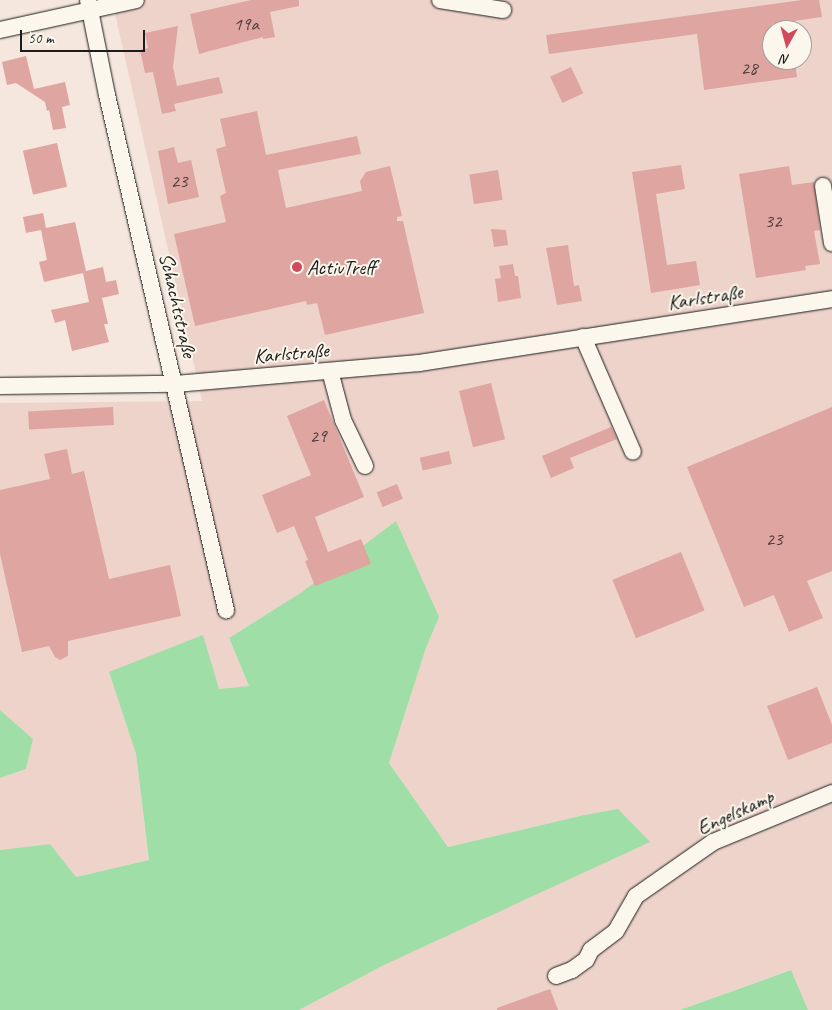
<!DOCTYPE html>
<meta charset="utf-8">
<style>
body{margin:0}
#map{position:relative;width:832px;height:1010px;overflow:hidden;background:#f5e7dd;font-family:Caveat,sans-serif}
div>[style]{position:absolute}
[style*='--x']{left:calc(var(--x)*1px);top:calc(var(--y)*1px);width:calc(var(--w)*1px);rotate:calc(var(--a)*1deg)}
.built>*{inset:0;background:#eed3cb}
.green>*{inset:0;background:#9fdea6}
.building>*{inset:0;background:#dfa5a0;transform-origin:0 0}
.roads{filter:drop-shadow(0 0 1px #1c1c1c) drop-shadow(0 0 1px #1c1c1c)}
.minor>*{height:16px;margin:-8px;padding:0 8px;transform-origin:8px;border-radius:8px;background:#fbf7ec}
.dots>*{width:14px;height:14px;translate:-50% -50%;box-sizing:border-box;border:2px solid #fbf7ec;border-radius:50%}
span{translate:-50% -50%;white-space:nowrap;text-align:center;line-height:1.15;-webkit-text-stroke:4px #fbf7ec;paint-order:stroke}
.number-label{font-size:19px;color:#4d3e3d}
.number-label span{-webkit-text-stroke-width:0}
.poi-label{font-size:21px;color:#1c1c1c}
.left{translate:0 -50%;text-align:left}
.street-label{font-size:21px;color:#1c1c1c}
.north{position:absolute;left:762px;top:20px;width:50px;height:50px;box-sizing:border-box;background:#fbf7ec;border:1px solid #a29f99;border-radius:50%;rotate:187deg;font-size:14px;font-weight:700;line-height:20px;text-align:center;color:#1c1c1c}
.north::after{content:'';display:block;margin:auto;width:18px;height:22px;background:#d1495b;clip-path:polygon(50% 0,100% 100%,50% 72%,0 100%)}
.scale{position:absolute;left:20px;top:30px;width:125px;height:22px;box-sizing:border-box;border:2px solid #1c1c1c;border-top:0;padding-left:6px;font-size:15px;line-height:18px;white-space:nowrap;color:#1c1c1c;-webkit-text-stroke:4px #fbf7ec;paint-order:stroke}
</style>
<div id="map">
<div class="built">
<div style="clip-path:polygon(evenodd,112px 0,832px 0,832px 1010px,808px 1010px,790px 970px,680px 1010px,299px 1010px,386px 964px,580px 816px,448px 847px,389px 763px,426px 648px,439px 617px,302px 592px,229px 638px,249px 686px,219px 690px,109px 672px,136px 754px,149px 860px,76px 877px,50px 844px,0 850px,0 778px,26px 769px,33px 739px,0 710px,0 403px,202px 401px,112px 0,772px 30px,802px 30px,802px 60px,772px 60px,772px 30px)"></div>
</div>
<div class="green">
<div style="clip-path:polygon(396px 521px,439px 617px,426px 648px,389px 763px,448px 847px,580px 816px,618px 809px,650px 842px,386px 964px,299px 1010px,0 1010px,0 850px,50px 844px,76px 877px,149px 860px,136px 754px,109px 672px,203px 635px,219px 689px,249px 686px,229px 638px,302px 592px)"></div>
<div style="clip-path:polygon(0 710px,33px 739px,26px 769px,0 778px)"></div>
<div style="clip-path:polygon(791px 970px,808px 1010px,680px 1010px)"></div>
</div>
<div class="building">
<div style="clip-path:polygon(251px 0,299px 0,299px 6px,270px 12px,275px 37px,263px 39px,263px 37px,199px 54px,190px 14px)"></div>
<div style="clip-path:polygon(802px 0,819px 0,822px 17px,772px 24px,772px 60px,795px 60px,797px 77px,704px 90px,697px 34px,549px 54px,546px 35px)"></div>
<div style="clip-path:polygon(178px 26px,173px 67px,177px 86px,219px 77px,223px 93px,174px 104px,176px 111px,162px 114px,153px 72px,145px 73px,140px 50px,148px 48px,145px 33px)"></div>
<div style="clip-path:polygon(26px 56px,34px 89px,65px 82px,70px 105px,62px 107px,66px 128px,53px 130px,49px 110px,47px 111px,45px 102px,16px 83px,7px 85px,2px 62px)"></div>
<div style="left:571px;top:67px;width:29px;height:23px;rotate:65deg"></div>
<div style="clip-path:polygon(257px 111px,266px 155px,357px 136px,361px 154px,278px 170px,286px 208px,362px 191px,360px 181px,366px 172px,390px 166px,402px 216px,397px 217px,397px 221px,403px 221px,424px 313px,325px 335px,317px 303px,307px 305px,306px 301px,195px 326px,174px 234px,226px 222px,220px 196px,226px 193px,216px 149px,226px 146px,220px 119px)"></div>
<div style="left:57px;top:143px;width:45px;height:35px;rotate:77deg"></div>
<div style="clip-path:polygon(174px 147px,178px 163px,191px 160px,199px 197px,168px 204px,158px 151px)"></div>
<div style="clip-path:polygon(681px 165px,685px 189px,656px 194px,667px 265px,696px 261px,700px 285px,651px 293px,632px 172px)"></div>
<div style="clip-path:polygon(789px 166px,792px 185px,814px 182px,820px 230px,814px 231px,820px 264px,805px 266px,806px 270px,756px 278px,739px 174px)"></div>
<div style="left:498px;top:170px;width:30px;height:29px;rotate:81deg"></div>
<div style="clip-path:polygon(43px 213px,46px 228px,75px 222px,86px 271px,103px 267px,106px 282px,116px 280px,119px 294px,102px 298px,108px 324px,104px 324px,109px 342px,72px 351px,65px 320px,55px 323px,51px 310px,89px 302px,83px 273px,44px 282px,39px 262px,47px 260px,41px 230px,26px 233px,23px 217px)"></div>
<div style="clip-path:polygon(491px 229px,506px 230px,508px 245px,494px 247px)"></div>
<div style="clip-path:polygon(568px 245px,574px 286px,579px 285px,582px 301px,557px 305px,546px 248px)"></div>
<div style="clip-path:polygon(513px 264px,515px 276px,518px 276px,521px 298px,498px 302px,495px 279px,501px 278px,499px 266px)"></div>
<div style="left:491px;top:383px;width:58px;height:33px;rotate:76deg"></div>
<div style="clip-path:polygon(324px 400px,364px 497px,315px 517px,328px 552px,361px 539px,371px 564px,315px 586px,305px 561px,308px 560px,294px 526px,277px 533px,262px 495px,311px 475px,287px 416px)"></div>
<div style="left:113px;top:407px;width:18px;height:85px;rotate:87deg"></div>
<div style="clip-path:polygon(832px 407px,832px 571px,807px 581px,823px 618px,789px 632px,774px 595px,744px 607px,687px 467px)"></div>
<div style="clip-path:polygon(611px 427px,617px 439px,570px 458px,574px 468px,551px 478px,542px 456px)"></div>
<div style="clip-path:polygon(67px 449px,72px 474px,84px 471px,109px 579px,170px 565px,181px 616px,68px 641px,68px 656px,60px 660px,55px 657px,49px 646px,22px 652px,0 554px,0 490px,50px 479px,44px 454px)"></div>
<div style="left:449px;top:451px;width:13px;height:30px;rotate:77deg"></div>
<div style="left:397px;top:484px;width:16px;height:22px;rotate:68deg"></div>
<div style="left:681px;top:552px;width:63px;height:74px;rotate:68deg"></div>
<div style="clip-path:polygon(817px 687px,832px 725px,832px 743px,788px 760px,767px 706px)"></div>
<div style="clip-path:polygon(550px 989px,558px 1010px,497px 1010px,497px 1008px)"></div>
</div>
<div class="roads">
<div class="minor">
<div style="--x:88;--y:0;--w:97;--a:78.7"></div>
<div style="--x:107;--y:95;--w:529;--a:76.99"></div>
<div style="--x:440;--y:0;--w:64;--a:9"></div>
<div style="--x:0;--y:30;--w:139;--a:-12.4"></div>
<div style="--x:823;--y:186;--w:58;--a:81"></div>
<div style="--x:583;--y:337;--w:125;--a:66.5"></div>
<div style="--x:330;--y:371;--w:51;--a:75.1"></div>
<div style="--x:343;--y:420;--w:51;--a:64.4"></div>
<div style="--x:0;--y:386;--w:175;--a:-0.7"></div>
<div style="--x:175;--y:384;--w:245;--a:-4.9"></div>
<div style="--x:419;--y:363;--w:418;--a:-8.8"></div>
<div style="--x:556;--y:976;--w:17;--a:-21"></div>
<div style="--x:572;--y:970;--w:17;--a:-36"></div>
<div style="--x:586;--y:960;--w:11;--a:-63"></div>
<div style="--x:591;--y:950;--w:31;--a:-37"></div>
<div style="--x:616;--y:931;--w:40;--a:-60.3"></div>
<div style="--x:636;--y:896;--w:94;--a:-35"></div>
<div style="--x:713;--y:842;--w:129;--a:-22.4"></div>
</div>
</div>
<div class="dots">
<div style="left:297px;top:267px;background:#d1495b"></div>
</div>
<div class="number-label">
<span style="left:246px;top:25px">19a</span>
<span style="left:749px;top:69px">28</span>
<span style="left:179px;top:182px">23</span>
<span style="left:773px;top:222px">32</span>
<span style="left:318px;top:437px">29</span>
<span style="left:774px;top:540px">23</span>
</div>
<div class="poi-label">
<span class="left" style="left:307px;top:267px">ActivTreff</span>
</div>
<div class="street-label">
<span style="left:705px;top:297px;rotate:-9deg">Karlstraße</span>
<span style="left:178px;top:305px;rotate:77deg">Schachtstraße</span>
<span style="left:291px;top:353px;rotate:-5deg">Karlstraße</span>
<span style="left:735px;top:812px;rotate:-25deg">Engelskamp</span>
</div>
<div class="north">N</div>
<div class="scale">50 m</div>
</div>
